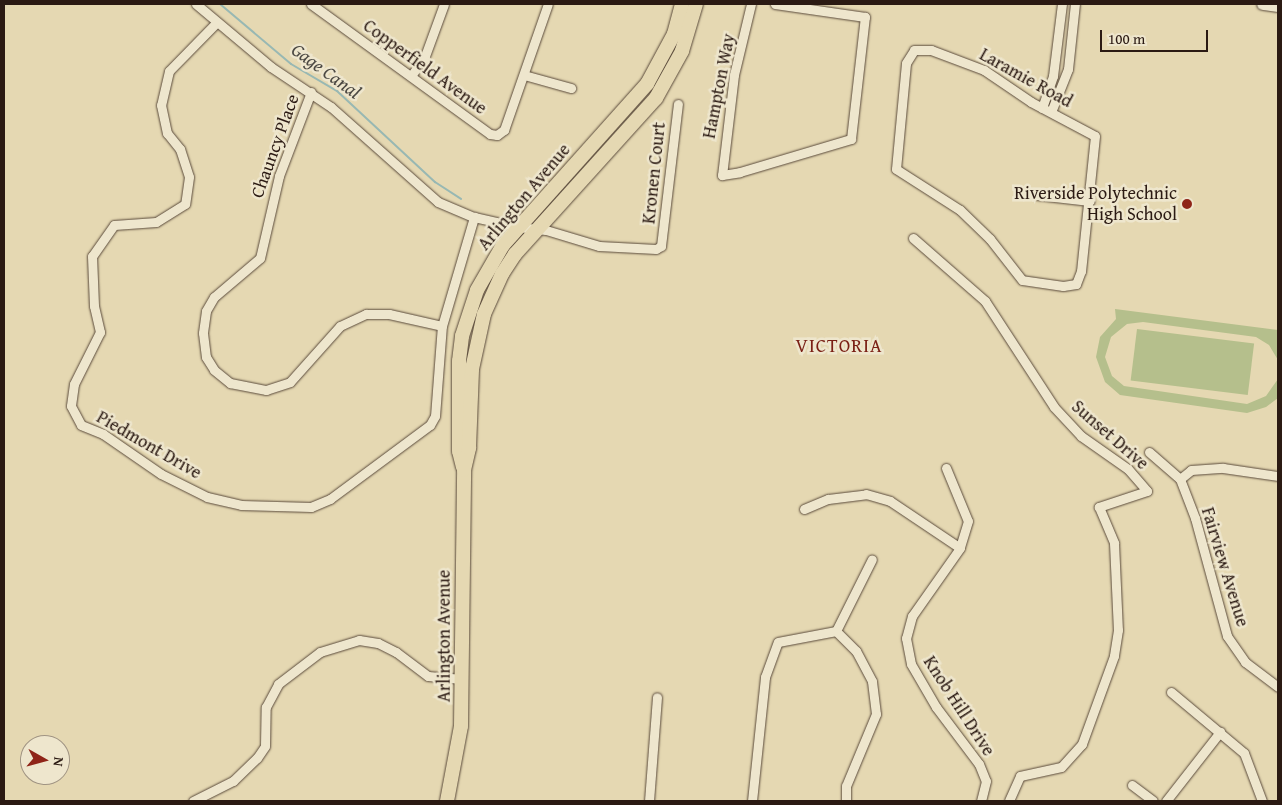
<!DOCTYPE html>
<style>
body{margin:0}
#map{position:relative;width:1282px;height:805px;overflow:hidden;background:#e5d8b2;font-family:"Gentium Book Plus",serif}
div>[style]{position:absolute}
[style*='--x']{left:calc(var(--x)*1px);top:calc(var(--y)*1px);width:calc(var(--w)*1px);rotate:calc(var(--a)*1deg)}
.green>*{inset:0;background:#b5bf8c;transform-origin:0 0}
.stream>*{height:2px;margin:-1px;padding:0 1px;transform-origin:1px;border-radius:1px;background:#98b8b3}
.roads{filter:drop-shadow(0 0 1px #5a4a3b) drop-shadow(0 0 1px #5a4a3b)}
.street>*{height:9px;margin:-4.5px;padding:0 4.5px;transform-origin:4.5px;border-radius:4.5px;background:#eee6cd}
.secondary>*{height:12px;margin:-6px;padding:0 6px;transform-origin:6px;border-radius:6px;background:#eee6cd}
.primary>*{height:14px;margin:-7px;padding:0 7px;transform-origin:7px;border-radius:7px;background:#e5d8b2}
.dots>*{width:14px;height:14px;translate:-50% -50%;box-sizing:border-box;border:2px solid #eee6cd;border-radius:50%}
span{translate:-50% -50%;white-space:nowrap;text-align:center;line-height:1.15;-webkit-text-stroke:5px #eee6cd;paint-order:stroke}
.street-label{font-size:18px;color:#2b1a13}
.poi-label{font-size:18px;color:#2b1a13}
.right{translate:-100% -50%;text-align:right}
.water-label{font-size:19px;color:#4c4943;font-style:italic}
.neighbourhood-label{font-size:19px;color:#7a1f14;letter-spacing:1px}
.frame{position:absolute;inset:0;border:5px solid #2b1a13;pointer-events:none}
.north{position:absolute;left:20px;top:735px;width:50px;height:50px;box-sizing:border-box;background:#eee6cd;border:1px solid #a09483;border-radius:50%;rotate:97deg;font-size:14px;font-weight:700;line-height:20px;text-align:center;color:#2b1a13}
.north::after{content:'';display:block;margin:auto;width:18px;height:22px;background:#8f2418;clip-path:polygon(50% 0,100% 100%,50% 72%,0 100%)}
.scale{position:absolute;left:1100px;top:30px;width:108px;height:22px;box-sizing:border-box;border:2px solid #2b1a13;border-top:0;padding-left:6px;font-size:15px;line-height:18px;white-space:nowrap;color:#2b1a13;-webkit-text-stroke:4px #eee6cd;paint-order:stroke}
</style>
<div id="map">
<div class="green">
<div style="clip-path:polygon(1115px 309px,1278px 330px,1278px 360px,1269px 345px,1256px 337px,1143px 322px,1127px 324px,1111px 337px,1105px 357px,1112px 376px,1124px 386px,1247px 404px,1266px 396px,1278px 379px,1278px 398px,1266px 407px,1247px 413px,1120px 395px,1105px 382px,1096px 357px,1100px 337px,1116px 319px)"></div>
<div style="left:1137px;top:329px;width:118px;height:52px;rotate:7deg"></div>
</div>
<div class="stream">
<div style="--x:220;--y:4;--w:93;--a:40.2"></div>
<div style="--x:291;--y:64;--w:53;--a:30.4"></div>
<div style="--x:337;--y:91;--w:134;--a:42.9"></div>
<div style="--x:435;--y:182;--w:31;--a:33"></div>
</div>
<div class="roads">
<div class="street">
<div style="--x:196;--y:4;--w:98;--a:40"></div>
<div style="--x:271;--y:67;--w:72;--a:33.7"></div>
<div style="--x:331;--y:107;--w:143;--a:41.6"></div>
<div style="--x:438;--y:202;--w:39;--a:23"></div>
<div style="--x:474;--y:217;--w:45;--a:12.8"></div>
<div style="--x:518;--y:227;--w:28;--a:6"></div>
<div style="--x:546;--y:230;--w:55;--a:16.8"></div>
<div style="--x:599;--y:246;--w:57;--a:3"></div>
<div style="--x:656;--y:249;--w:6;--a:-31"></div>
<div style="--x:661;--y:246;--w:143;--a:-83.2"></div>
<div style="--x:311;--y:4;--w:221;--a:36"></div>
<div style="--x:490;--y:134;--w:7;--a:8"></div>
<div style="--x:497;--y:135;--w:9;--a:-36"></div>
<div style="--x:504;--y:130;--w:133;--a:-70.8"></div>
<div style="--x:751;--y:4;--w:73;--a:103.5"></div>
<div style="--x:734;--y:75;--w:101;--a:96.8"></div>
<div style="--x:722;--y:175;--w:18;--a:-9"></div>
<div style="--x:740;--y:172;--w:116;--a:-16.6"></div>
<div style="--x:851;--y:139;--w:123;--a:-83.5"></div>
<div style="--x:865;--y:17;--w:91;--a:-171.8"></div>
<div style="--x:216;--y:23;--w:67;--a:134.4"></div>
<div style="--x:169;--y:71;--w:35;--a:103"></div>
<div style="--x:161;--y:105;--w:29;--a:78"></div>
<div style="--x:167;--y:133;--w:21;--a:51"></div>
<div style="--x:180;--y:149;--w:29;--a:72"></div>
<div style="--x:189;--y:177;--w:27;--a:98"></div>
<div style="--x:185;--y:204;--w:34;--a:148"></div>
<div style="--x:156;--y:222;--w:42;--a:175.9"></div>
<div style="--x:114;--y:225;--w:38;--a:125"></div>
<div style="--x:92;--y:256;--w:50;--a:87.7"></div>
<div style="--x:94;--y:306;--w:27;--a:77"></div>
<div style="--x:100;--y:332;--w:58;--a:116.6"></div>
<div style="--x:74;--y:384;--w:22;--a:98"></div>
<div style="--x:71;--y:406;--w:21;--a:62"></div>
<div style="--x:81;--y:425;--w:24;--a:22"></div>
<div style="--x:103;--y:434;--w:70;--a:34.6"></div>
<div style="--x:161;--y:474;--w:51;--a:26.6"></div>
<div style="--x:207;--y:497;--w:35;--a:13"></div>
<div style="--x:241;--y:505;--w:70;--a:1.6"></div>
<div style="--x:311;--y:507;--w:21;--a:-23"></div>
<div style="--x:330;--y:499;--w:124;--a:-36.5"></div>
<div style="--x:430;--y:425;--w:10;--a:-61"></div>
<div style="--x:435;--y:416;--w:90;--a:-85.6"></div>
<div style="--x:442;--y:326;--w:114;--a:-73.6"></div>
<div style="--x:914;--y:50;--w:17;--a:0"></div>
<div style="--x:931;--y:50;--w:57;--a:20.7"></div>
<div style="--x:984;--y:70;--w:57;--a:34.2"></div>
<div style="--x:1031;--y:102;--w:72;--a:28"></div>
<div style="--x:1095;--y:136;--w:136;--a:95.9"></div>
<div style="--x:1081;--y:271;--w:14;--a:111"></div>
<div style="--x:1076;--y:284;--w:13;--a:171"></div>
<div style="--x:1063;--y:286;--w:41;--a:-171.7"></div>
<div style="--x:1022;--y:280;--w:52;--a:-128"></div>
<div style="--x:990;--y:239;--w:42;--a:-136"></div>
<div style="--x:960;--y:210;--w:76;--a:-147.4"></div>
<div style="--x:896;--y:169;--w:106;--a:-84.6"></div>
<div style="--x:906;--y:63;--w:15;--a:-58"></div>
<div style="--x:524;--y:75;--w:49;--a:15.5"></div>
<div style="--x:411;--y:76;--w:24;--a:-55"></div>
<div style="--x:425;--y:56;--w:55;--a:-69.9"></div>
<div style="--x:311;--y:92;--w:90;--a:110.9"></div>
<div style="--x:279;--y:176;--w:84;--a:103"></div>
<div style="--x:260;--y:258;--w:60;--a:139.7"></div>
<div style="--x:214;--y:297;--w:16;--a:120"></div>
<div style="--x:206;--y:311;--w:22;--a:98"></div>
<div style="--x:203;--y:333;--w:24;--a:83"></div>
<div style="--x:206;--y:357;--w:15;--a:58"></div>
<div style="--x:214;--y:370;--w:21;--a:39"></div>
<div style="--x:230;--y:383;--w:37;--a:11"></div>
<div style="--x:266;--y:390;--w:25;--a:-18"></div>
<div style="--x:290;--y:382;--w:75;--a:-48.2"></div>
<div style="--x:340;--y:326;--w:29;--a:-25"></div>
<div style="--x:366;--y:314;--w:23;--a:0"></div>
<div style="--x:389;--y:314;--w:54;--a:12.8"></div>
<div style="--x:1042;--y:108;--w:34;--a:-71"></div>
<div style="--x:1053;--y:76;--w:73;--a:-82.9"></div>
<div style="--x:1051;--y:112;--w:46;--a:-68.4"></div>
<div style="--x:1068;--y:69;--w:65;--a:-83.9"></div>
<div style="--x:1037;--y:195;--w:53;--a:6.5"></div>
<div style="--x:913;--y:238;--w:96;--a:41.2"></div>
<div style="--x:985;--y:301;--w:126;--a:56.9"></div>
<div style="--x:1054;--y:407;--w:40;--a:47"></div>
<div style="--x:1081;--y:436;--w:57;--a:35.1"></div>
<div style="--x:1128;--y:469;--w:29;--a:49"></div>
<div style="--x:1147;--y:491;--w:51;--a:161.6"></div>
<div style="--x:1099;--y:507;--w:39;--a:67"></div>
<div style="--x:1114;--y:543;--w:87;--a:87.4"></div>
<div style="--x:1118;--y:630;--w:26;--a:99"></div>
<div style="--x:1114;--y:656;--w:94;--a:110"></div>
<div style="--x:1082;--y:744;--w:31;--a:132"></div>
<div style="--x:1061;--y:767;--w:42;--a:167.6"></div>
<div style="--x:1020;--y:776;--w:27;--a:114"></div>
<div style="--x:1149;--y:452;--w:41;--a:41.1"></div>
<div style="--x:1180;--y:479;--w:42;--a:69"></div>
<div style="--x:1195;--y:518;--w:122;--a:74.8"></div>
<div style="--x:1227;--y:636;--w:32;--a:55"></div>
<div style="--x:1245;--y:662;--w:41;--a:37.1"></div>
<div style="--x:946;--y:468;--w:57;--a:67.5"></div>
<div style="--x:968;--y:521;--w:28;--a:107"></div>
<div style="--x:1180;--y:479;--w:14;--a:-39"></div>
<div style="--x:1191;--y:470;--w:32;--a:-4"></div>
<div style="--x:1223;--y:468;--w:56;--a:8.3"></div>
<div style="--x:804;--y:509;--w:26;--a:-23"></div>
<div style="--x:828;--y:499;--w:38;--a:-7"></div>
<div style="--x:866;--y:494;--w:25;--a:16"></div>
<div style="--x:890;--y:501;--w:84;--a:33.9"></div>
<div style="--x:960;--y:548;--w:83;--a:125.2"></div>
<div style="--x:912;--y:616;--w:23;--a:105"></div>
<div style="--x:906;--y:638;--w:26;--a:79"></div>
<div style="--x:911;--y:664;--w:50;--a:59.8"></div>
<div style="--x:936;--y:707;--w:71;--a:53"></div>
<div style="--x:979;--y:764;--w:18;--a:68"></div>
<div style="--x:986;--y:781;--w:21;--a:104"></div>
<div style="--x:1171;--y:692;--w:95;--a:39.9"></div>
<div style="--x:1244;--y:753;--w:51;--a:69.4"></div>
<div style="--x:1132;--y:785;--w:26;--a:37"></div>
<div style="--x:193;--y:801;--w:45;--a:-26.6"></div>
<div style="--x:233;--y:781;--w:33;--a:-44"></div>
<div style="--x:257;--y:758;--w:14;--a:-56"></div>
<div style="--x:265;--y:746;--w:39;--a:-89"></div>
<div style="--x:266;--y:707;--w:26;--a:-62"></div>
<div style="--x:278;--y:684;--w:53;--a:-37.3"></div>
<div style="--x:320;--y:652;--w:41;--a:-17.1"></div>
<div style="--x:359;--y:640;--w:19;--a:9"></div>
<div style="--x:378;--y:643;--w:20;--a:27"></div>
<div style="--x:396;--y:652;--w:40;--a:37"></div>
<div style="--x:428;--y:676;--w:34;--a:5"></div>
<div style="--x:649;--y:801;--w:104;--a:-85.6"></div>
<div style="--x:752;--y:801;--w:125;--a:-84"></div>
<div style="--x:765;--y:677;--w:37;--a:-70"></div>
<div style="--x:778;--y:642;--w:59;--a:-10.7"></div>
<div style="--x:846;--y:801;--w:15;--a:-90"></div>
<div style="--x:846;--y:786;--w:78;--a:-67.4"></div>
<div style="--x:876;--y:714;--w:33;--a:-97"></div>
<div style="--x:872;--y:681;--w:34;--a:-118"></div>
<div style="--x:856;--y:651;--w:28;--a:-135"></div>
<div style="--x:836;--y:631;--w:80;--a:-63.4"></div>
<div style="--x:1166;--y:801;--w:88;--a:-52"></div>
</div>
<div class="secondary">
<div style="--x:1263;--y:4;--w:15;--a:8"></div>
</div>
<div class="primary">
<div style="--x:463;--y:467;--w:16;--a:-104"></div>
<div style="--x:459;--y:451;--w:90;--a:-90"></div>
<div style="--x:459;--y:361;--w:25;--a:-83"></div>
<div style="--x:462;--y:336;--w:48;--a:-71.9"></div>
<div style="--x:477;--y:290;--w:52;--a:-60"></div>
<div style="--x:503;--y:245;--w:216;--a:-48.2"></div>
<div style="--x:647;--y:84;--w:57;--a:-61.6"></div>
<div style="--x:674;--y:34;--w:31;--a:-75"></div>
<div style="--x:447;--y:801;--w:76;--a:-79.4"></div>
<div style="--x:461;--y:726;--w:256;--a:-89.3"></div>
<div style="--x:464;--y:470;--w:23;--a:-77"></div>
<div style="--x:469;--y:448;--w:79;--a:-87.8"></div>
<div style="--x:472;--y:369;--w:56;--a:-77.7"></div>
<div style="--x:484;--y:314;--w:44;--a:-65.8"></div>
<div style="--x:502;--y:274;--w:24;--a:-57"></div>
<div style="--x:515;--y:254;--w:210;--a:-47.9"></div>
<div style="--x:656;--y:98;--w:54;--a:-61"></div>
<div style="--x:682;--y:51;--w:49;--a:-73.4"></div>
</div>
</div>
<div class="dots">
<div style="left:1187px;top:204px;background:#8f2418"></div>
</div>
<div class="street-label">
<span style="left:425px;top:67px;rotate:36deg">Copperfield Avenue</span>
<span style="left:1026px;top:78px;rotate:29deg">Laramie Road</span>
<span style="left:719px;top:86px;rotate:-79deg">Hampton Way</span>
<span style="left:275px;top:146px;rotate:-70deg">Chauncy Place</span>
<span style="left:654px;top:173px;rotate:-84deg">Kronen Court</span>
<span style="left:524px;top:197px;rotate:-50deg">Arlington Avenue</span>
<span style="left:1110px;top:435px;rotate:41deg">Sunset Drive</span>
<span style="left:149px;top:445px;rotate:30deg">Piedmont Drive</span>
<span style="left:1225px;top:567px;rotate:73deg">Fairview Avenue</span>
<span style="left:444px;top:636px;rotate:-90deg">Arlington Avenue</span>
<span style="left:959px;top:706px;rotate:57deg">Knob Hill Drive</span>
</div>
<div class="poi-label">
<span class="right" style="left:1177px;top:204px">Riverside Polytechnic<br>High School</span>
</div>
<div class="water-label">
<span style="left:326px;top:71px;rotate:36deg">Gage Canal</span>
</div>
<div class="neighbourhood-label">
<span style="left:839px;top:346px">VICTORIA</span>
</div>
<div class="frame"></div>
<div class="north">N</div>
<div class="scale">100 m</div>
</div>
